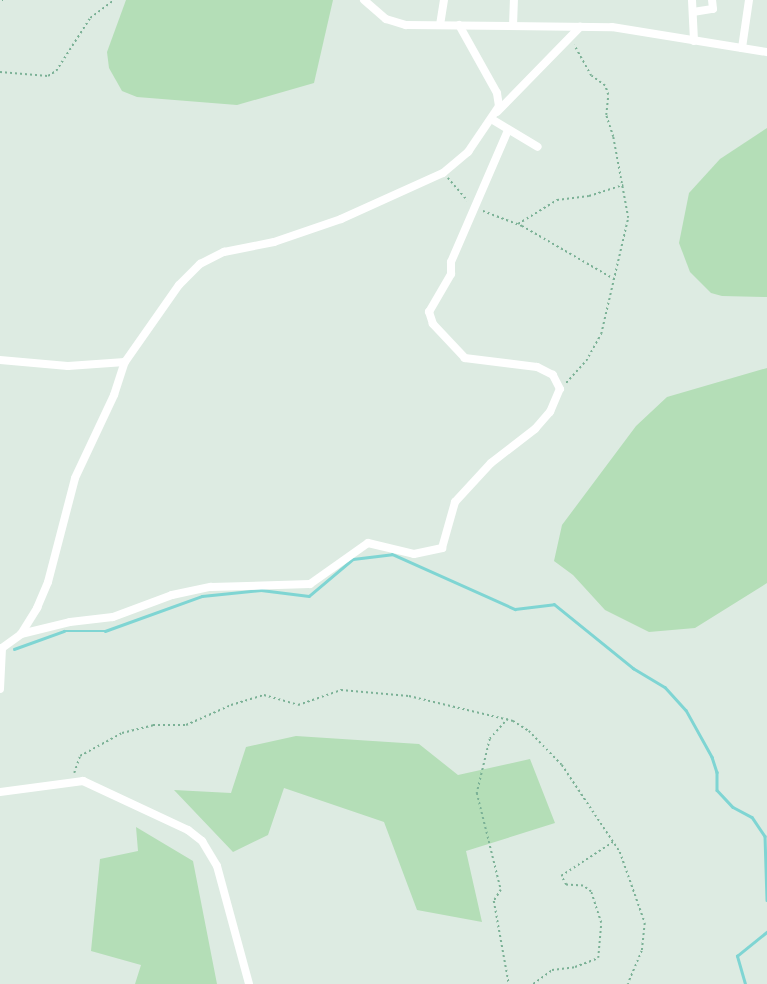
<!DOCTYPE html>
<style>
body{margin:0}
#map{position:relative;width:767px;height:984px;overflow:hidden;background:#ddebe2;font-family:Karla,sans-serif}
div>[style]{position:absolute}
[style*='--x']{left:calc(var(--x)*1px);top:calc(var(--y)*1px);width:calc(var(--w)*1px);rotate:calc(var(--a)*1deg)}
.green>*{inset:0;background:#b4deb7}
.stream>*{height:2.5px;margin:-1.25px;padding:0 1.25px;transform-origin:1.25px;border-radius:1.25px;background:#7fd5d3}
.path>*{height:1.5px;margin-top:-0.75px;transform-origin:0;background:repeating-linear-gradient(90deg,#7bb196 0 2px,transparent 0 5px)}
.minor>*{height:8px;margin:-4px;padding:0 4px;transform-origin:4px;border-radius:4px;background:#fff}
span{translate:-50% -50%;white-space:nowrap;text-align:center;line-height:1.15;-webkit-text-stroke:3px #eef7f1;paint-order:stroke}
</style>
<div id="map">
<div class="green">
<div style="clip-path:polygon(126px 0,333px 0,314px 83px,237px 105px,137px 97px,122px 91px,109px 68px,107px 52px)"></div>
<div style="clip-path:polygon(767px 128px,767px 297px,722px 296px,711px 293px,690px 272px,679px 243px,689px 193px,720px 159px)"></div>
<div style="clip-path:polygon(767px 368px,767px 583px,695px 628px,649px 632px,605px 610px,573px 575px,554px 561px,562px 525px,636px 426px,667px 397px)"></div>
<div style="clip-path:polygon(296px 736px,419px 744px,458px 775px,530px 759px,555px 823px,466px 851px,482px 922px,417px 910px,384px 822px,284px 788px,268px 835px,233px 852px,174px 790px,231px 793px,246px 747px)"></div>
<div style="clip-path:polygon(136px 827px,193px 861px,217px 984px,135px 984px,141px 965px,91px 951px,100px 859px,138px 851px)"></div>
</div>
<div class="stream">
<div style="--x:14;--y:649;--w:53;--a:-19.8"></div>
<div style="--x:64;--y:631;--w:41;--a:0"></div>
<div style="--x:105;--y:631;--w:103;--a:-19.8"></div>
<div style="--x:202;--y:596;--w:59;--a:-5.8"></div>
<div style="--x:261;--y:590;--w:48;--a:7.1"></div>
<div style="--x:309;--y:596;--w:57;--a:-40.1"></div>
<div style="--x:353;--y:559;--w:39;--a:-7"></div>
<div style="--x:392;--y:554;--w:135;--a:24.1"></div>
<div style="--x:515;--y:609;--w:39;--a:-7"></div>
<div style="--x:554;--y:604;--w:102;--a:39"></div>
<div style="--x:633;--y:668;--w:37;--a:31"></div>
<div style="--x:665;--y:687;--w:31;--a:48"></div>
<div style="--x:686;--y:710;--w:54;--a:61"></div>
<div style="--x:712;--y:757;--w:16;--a:72"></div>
<div style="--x:717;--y:772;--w:18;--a:90"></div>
<div style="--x:717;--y:790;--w:23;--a:47"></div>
<div style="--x:733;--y:807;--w:21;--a:28"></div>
<div style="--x:752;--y:817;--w:23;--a:56"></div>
<div style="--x:765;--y:836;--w:64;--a:88.2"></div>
<div style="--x:745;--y:984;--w:29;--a:-106"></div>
<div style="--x:737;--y:956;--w:38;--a:-39"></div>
</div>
<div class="path">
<div style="--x:2;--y:0;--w:1;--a:0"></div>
<div style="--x:0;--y:72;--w:48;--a:4.8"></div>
<div style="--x:48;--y:76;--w:9;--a:-32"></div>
<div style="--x:56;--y:71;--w:63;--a:-57.3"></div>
<div style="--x:90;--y:18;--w:30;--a:-37"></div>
<div style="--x:448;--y:178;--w:30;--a:49"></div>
<div style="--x:483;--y:211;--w:42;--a:21"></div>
<div style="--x:522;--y:226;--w:106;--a:29.9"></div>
<div style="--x:518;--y:224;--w:46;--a:-31.6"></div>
<div style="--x:557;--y:200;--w:32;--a:-7"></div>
<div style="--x:589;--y:196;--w:36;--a:-18"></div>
<div style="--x:566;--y:383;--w:30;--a:-48"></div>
<div style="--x:586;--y:361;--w:31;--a:-61"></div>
<div style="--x:601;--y:334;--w:119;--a:-76.9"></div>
<div style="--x:628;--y:218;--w:82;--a:-100.5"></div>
<div style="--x:613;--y:137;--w:23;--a:-108"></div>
<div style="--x:606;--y:115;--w:20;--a:-84"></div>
<div style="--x:608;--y:95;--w:9;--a:-108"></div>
<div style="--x:605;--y:86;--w:17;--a:-144"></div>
<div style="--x:591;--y:76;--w:35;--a:-119"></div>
<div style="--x:508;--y:719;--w:27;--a:132"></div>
<div style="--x:490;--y:739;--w:56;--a:103.5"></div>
<div style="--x:477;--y:793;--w:100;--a:76.1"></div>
<div style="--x:501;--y:890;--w:13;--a:122"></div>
<div style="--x:494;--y:901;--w:84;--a:79.8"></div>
<div style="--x:74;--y:773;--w:18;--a:-71"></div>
<div style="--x:80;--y:756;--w:48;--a:-28.7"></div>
<div style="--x:122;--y:733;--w:32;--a:-14"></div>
<div style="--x:153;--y:725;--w:33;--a:0"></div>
<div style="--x:186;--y:725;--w:49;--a:-24"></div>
<div style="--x:231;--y:705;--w:34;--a:-17"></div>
<div style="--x:264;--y:695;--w:35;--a:16"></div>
<div style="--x:298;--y:705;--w:46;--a:-19.2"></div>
<div style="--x:341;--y:690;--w:68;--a:5"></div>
<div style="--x:409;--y:696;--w:107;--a:13.5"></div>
<div style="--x:513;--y:721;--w:19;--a:32"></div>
<div style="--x:529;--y:731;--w:47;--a:45.9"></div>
<div style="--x:562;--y:765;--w:105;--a:56.3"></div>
<div style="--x:620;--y:852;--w:75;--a:70.6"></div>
<div style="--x:645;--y:923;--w:28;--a:96"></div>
<div style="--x:642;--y:951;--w:36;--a:113"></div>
<div style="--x:533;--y:984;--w:24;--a:-36"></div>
<div style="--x:552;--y:970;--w:23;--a:-7"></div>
<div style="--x:575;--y:967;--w:25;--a:-21"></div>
<div style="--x:598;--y:958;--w:35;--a:-85"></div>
<div style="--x:601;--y:923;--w:33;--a:-108"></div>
<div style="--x:591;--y:892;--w:10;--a:-143"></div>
<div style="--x:583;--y:886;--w:17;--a:-177"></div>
<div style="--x:566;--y:885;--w:10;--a:-119"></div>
<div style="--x:561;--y:876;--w:62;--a:-33.2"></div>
</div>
<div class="minor">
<div style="--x:364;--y:0;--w:29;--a:41"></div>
<div style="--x:386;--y:19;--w:21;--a:17"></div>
<div style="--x:406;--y:25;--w:206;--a:0.6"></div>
<div style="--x:612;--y:27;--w:157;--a:9.2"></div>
<div style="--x:692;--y:0;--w:41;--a:87.2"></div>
<div style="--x:693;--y:12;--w:20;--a:-9"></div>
<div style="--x:713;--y:9;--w:9;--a:-96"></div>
<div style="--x:440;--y:25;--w:25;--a:-81"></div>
<div style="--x:513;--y:26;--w:26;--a:-88"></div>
<div style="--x:742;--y:48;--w:49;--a:-81.7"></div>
<div style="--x:497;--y:112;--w:119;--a:-45.7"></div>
<div style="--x:493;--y:120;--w:52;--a:31"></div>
<div style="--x:0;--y:360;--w:68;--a:5"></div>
<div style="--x:68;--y:366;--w:57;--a:-4"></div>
<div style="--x:21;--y:634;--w:50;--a:-13.8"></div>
<div style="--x:70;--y:622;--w:43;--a:-6.6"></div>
<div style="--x:113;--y:617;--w:63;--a:-20.4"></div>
<div style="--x:172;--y:595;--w:40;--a:-12"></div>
<div style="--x:211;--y:587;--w:99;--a:-1.7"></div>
<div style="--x:310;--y:584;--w:71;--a:-35.3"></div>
<div style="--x:368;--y:543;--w:47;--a:13.4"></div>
<div style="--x:414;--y:554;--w:29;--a:-12"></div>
<div style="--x:442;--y:548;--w:48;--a:-74.2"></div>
<div style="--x:455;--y:502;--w:53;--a:-47.3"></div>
<div style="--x:491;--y:463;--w:56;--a:-37.7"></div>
<div style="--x:535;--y:429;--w:23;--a:-49"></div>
<div style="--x:550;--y:412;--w:25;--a:-67"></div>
<div style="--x:560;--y:389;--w:16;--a:-117"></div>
<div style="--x:553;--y:375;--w:18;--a:-153"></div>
<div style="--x:537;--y:367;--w:73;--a:-172.9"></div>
<div style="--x:465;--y:358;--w:47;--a:-133.3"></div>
<div style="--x:433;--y:324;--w:13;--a:-108"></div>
<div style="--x:429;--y:312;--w:44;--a:-59.9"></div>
<div style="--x:451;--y:274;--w:12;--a:-90"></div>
<div style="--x:451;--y:262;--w:144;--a:-66.6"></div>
<div style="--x:0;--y:689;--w:41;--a:-87.2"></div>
<div style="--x:2;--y:648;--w:24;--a:-36"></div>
<div style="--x:21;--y:634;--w:31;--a:-58"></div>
<div style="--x:37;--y:608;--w:28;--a:-67"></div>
<div style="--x:48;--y:582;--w:107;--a:-75.4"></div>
<div style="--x:75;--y:478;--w:92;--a:-64.8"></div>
<div style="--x:114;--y:395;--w:35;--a:-72"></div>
<div style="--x:125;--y:362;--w:94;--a:-55"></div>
<div style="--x:179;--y:285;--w:30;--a:-45"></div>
<div style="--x:200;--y:264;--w:27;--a:-27"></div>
<div style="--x:224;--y:252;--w:51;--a:-11.3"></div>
<div style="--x:274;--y:242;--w:71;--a:-18.9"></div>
<div style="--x:341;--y:219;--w:112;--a:-24.3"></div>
<div style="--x:443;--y:173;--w:33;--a:-40"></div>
<div style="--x:468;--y:152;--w:55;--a:-56"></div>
<div style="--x:499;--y:106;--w:13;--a:-99"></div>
<div style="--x:497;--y:93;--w:78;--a:-119.2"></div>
<div style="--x:0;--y:792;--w:84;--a:-7.5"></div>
<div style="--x:83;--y:781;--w:116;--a:25"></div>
<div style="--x:188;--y:830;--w:18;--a:38"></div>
<div style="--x:202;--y:841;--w:29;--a:59"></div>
<div style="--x:217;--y:866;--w:122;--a:74.8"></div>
</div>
</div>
